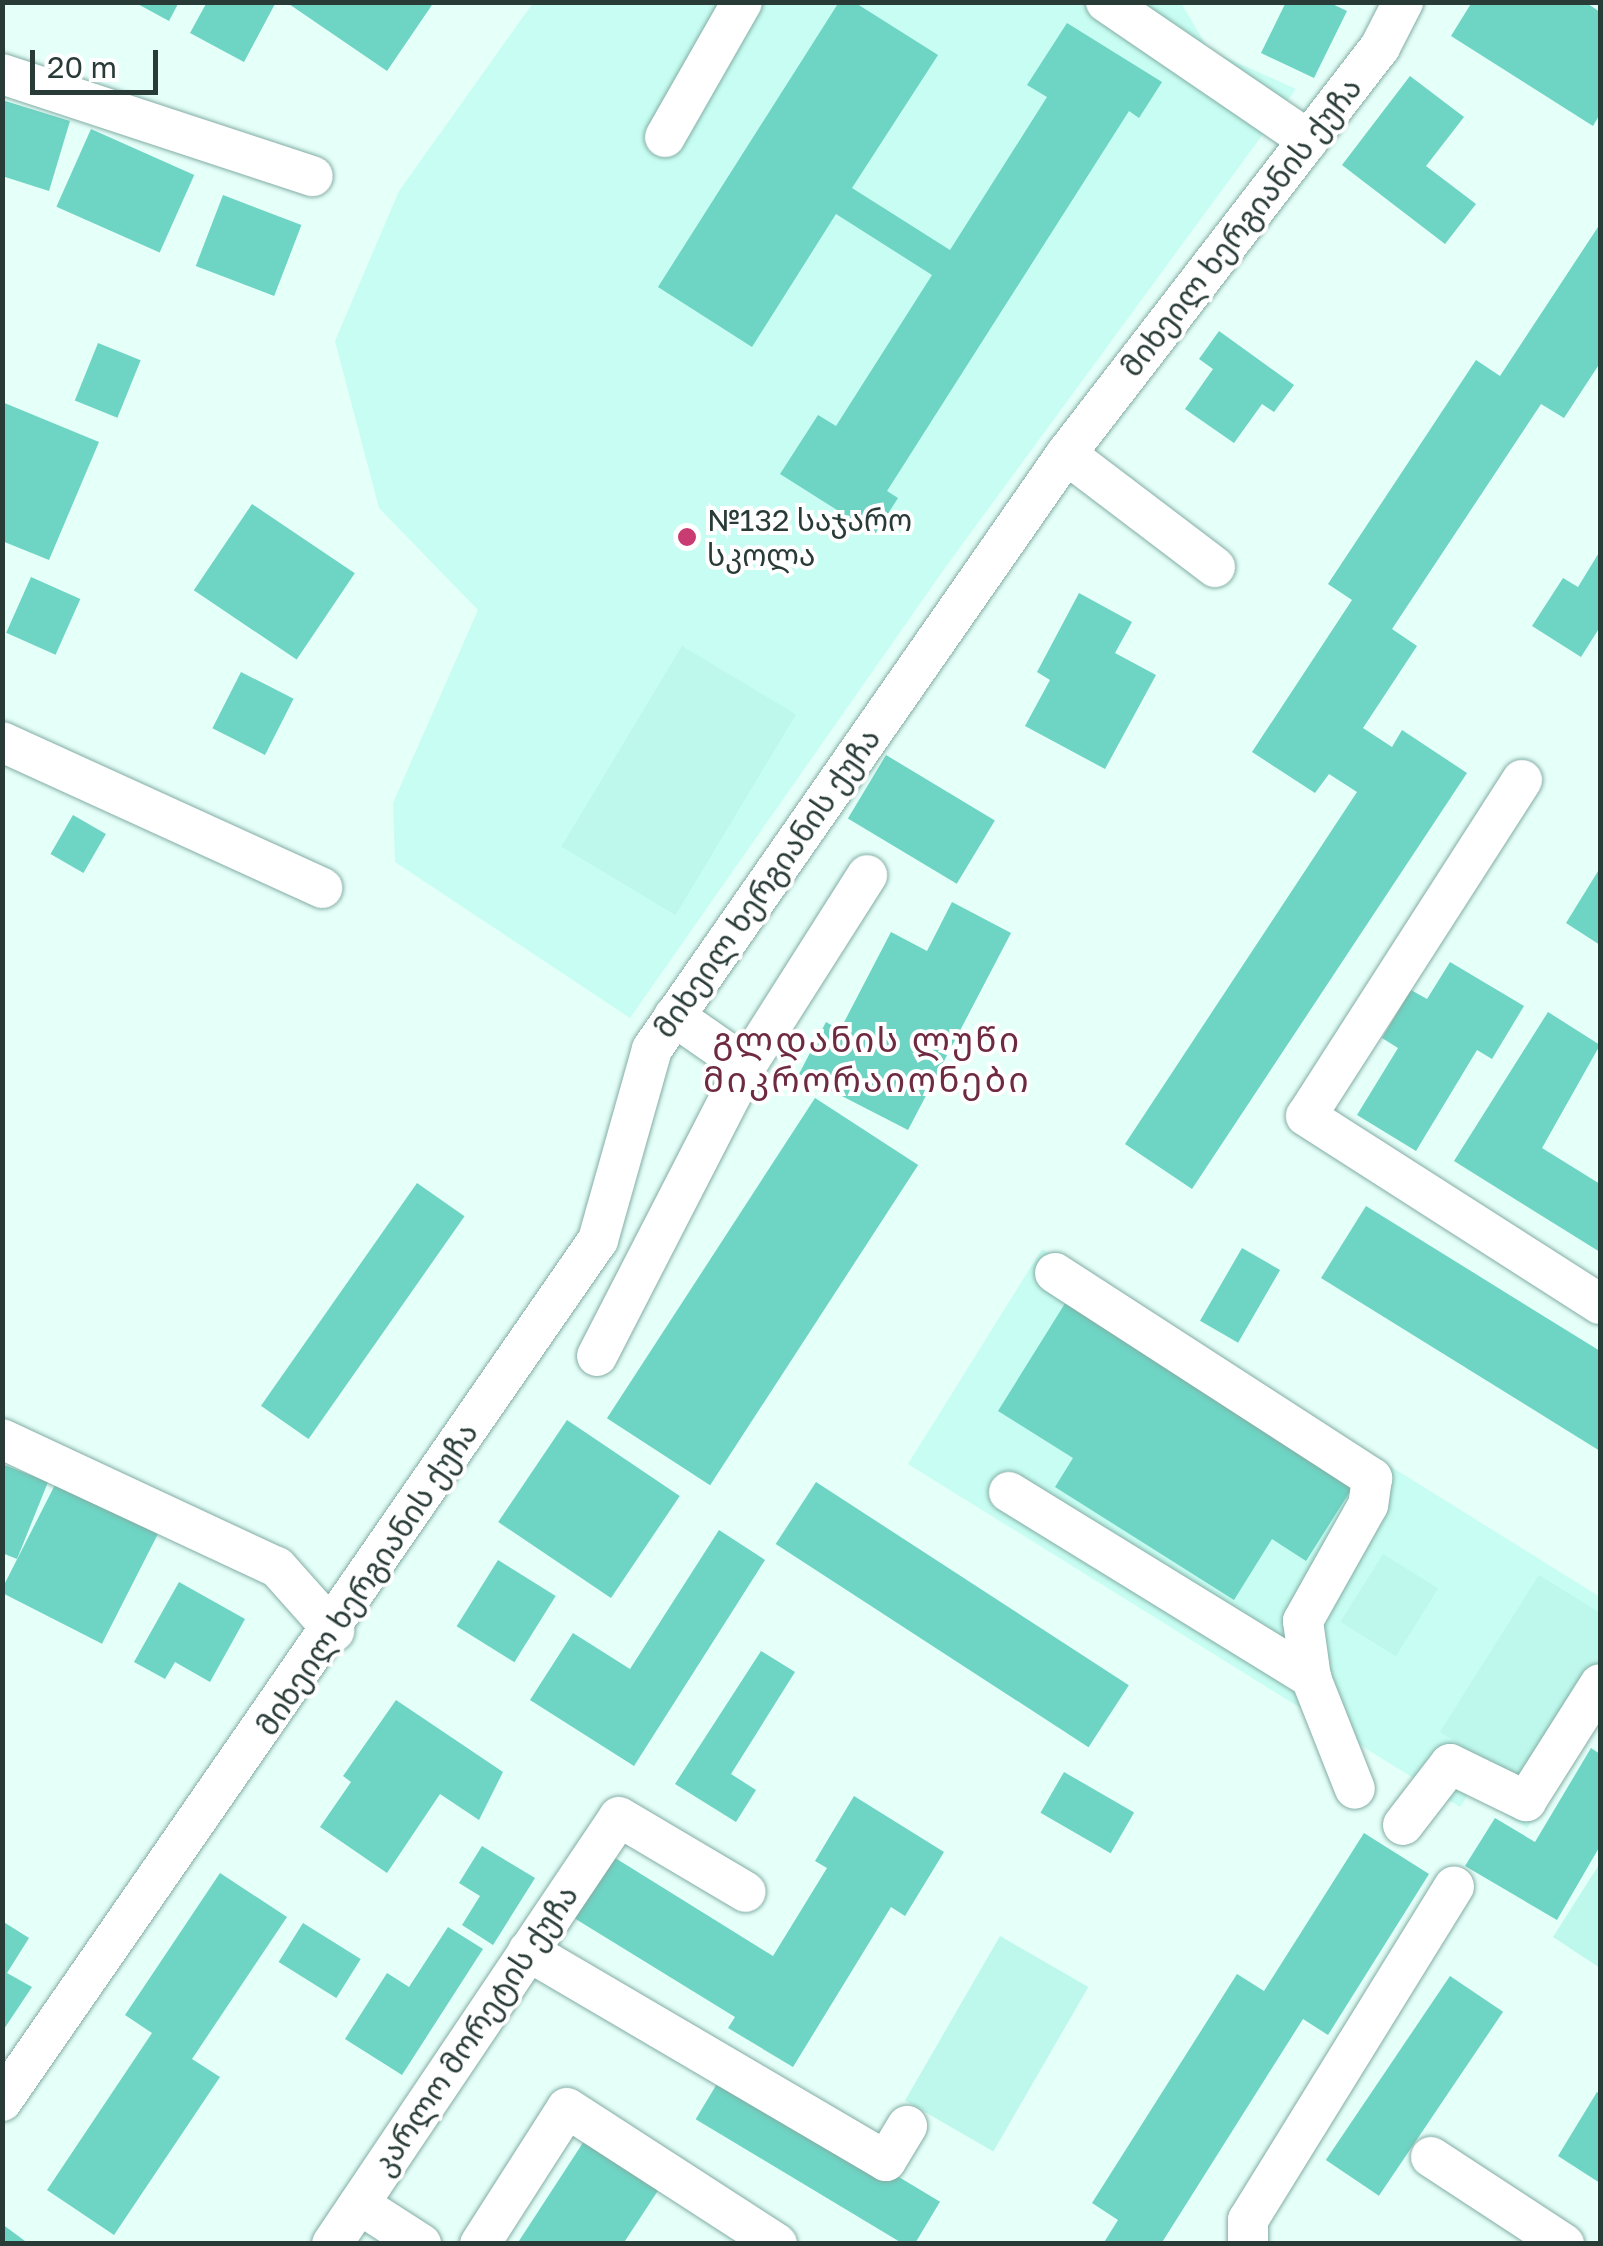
<!DOCTYPE html>
<meta charset="utf-8">
<style>
body{margin:0}
#map{position:relative;width:1603px;height:2246px;overflow:hidden;background:#e5fff9;font-family:"Golos Text","Noto Sans Georgian",sans-serif}
div>[style]{position:absolute}
[style*='--x']{left:calc(var(--x)*1px);top:calc(var(--y)*1px);width:calc(var(--w)*1px);rotate:calc(var(--a)*1deg)}
.built>*{inset:0;background:#c7fdf2}
.green>*{inset:0;background:#bef8ec;transform-origin:0 0}
.building>*{inset:0;background:#6ed4c3;transform-origin:0 0}
.roads{filter:drop-shadow(0 0 2px #83ada5) drop-shadow(0 0 2px #83ada5)}
.minor>*{height:40px;margin:-20px;padding:0 20px;transform-origin:20px;border-radius:20px;background:#fff}
.dots>*{width:28px;height:28px;translate:-50% -50%;box-sizing:border-box;border:5px solid #fff;border-radius:50%}
span{translate:-50% -50%;white-space:nowrap;text-align:center;line-height:1.15;-webkit-text-stroke:8px #fff;paint-order:stroke}
.street-label{font-size:30px;color:#293b37}
.poi-label{font-size:30px;color:#293b37}
.left{translate:0 -50%;text-align:left}
.quarter-label{font-size:35px;color:#6e2a41;letter-spacing:2.5px}
.frame{position:absolute;inset:0;border:5px solid #293b37;pointer-events:none}
.scale{position:absolute;left:30px;top:50px;width:128px;height:45px;box-sizing:border-box;border:5px solid #293b37;border-top:0;padding-left:12px;font-size:30px;line-height:35px;white-space:nowrap;color:#293b37;-webkit-text-stroke:8px #fff;paint-order:stroke}
</style>
<div id="map">
<div class="built">
<div style="clip-path:polygon(533px 3px,1181px 3px,1209px 50px,1296px 89px,947px 565px,630px 1018px,395px 862px,393px 803px,478px 610px,379px 508px,335px 341px,399px 191px)"></div>
<div style="clip-path:polygon(1042px 1249px,1600px 1597px,1600px 1711px,1527px 1828px,1470px 1792px,1460px 1807px,908px 1464px)"></div>
</div>
<div class="green">
<div style="left:682px;top:646px;width:133px;height:234px;rotate:31deg"></div>
<div style="left:1383px;top:1554px;width:65px;height:80px;rotate:32deg"></div>
<div style="clip-path:polygon(1539px 1575px,1600px 1613px,1600px 1659px,1523px 1784px,1440px 1732px)"></div>
<div style="clip-path:polygon(1600px 1863px,1600px 1968px,1553px 1937px)"></div>
<div style="left:1000px;top:1936px;width:102px;height:190px;rotate:30deg"></div>
</div>
<div class="building">
<div style="clip-path:polygon(134px 2px,179px 2px,169px 21px)"></div>
<div style="clip-path:polygon(207px 2px,276px 2px,244px 62px,190px 33px)"></div>
<div style="clip-path:polygon(286px 2px,434px 2px,387px 71px)"></div>
<div style="clip-path:polygon(839px 2px,854px 2px,938px 55px,852px 188px,950px 250px,1047px 97px,1027px 85px,1067px 23px,1162px 82px,1139px 118px,1129px 111px,887px 491px,898px 498px,875px 534px,780px 474px,818px 415px,836px 426px,932px 275px,836px 214px,752px 347px,658px 287px)"></div>
<div style="clip-path:polygon(1286px 2px,1328px 2px,1347px 11px,1314px 78px,1261px 53px)"></div>
<div style="clip-path:polygon(1472px 2px,1585px 2px,1600px 12px,1600px 114px,1593px 126px,1451px 36px)"></div>
<div style="clip-path:polygon(1410px 76px,1464px 117px,1426px 166px,1476px 204px,1445px 244px,1342px 165px)"></div>
<div style="clip-path:polygon(2px 100px,70px 121px,49px 191px,2px 176px)"></div>
<div style="left:91px;top:129px;width:113px;height:85px;rotate:24deg"></div>
<div style="left:223px;top:195px;width:84px;height:76px;rotate:21deg"></div>
<div style="clip-path:polygon(1600px 224px,1600px 363px,1564px 418px,1541px 404px,1392px 629px,1417px 646px,1363px 728px,1392px 747px,1402px 730px,1467px 773px,1192px 1189px,1125px 1144px,1357px 792px,1329px 774px,1315px 793px,1252px 752px,1352px 600px,1328px 584px,1476px 360px,1500px 376px)"></div>
<div style="clip-path:polygon(1219px 331px,1294px 385px,1274px 412px,1262px 404px,1234px 443px,1185px 409px,1213px 369px,1199px 359px)"></div>
<div style="left:98px;top:343px;width:46px;height:62px;rotate:22deg"></div>
<div style="clip-path:polygon(2px 402px,99px 442px,49px 560px,2px 541px)"></div>
<div style="left:252px;top:504px;width:124px;height:104px;rotate:34deg"></div>
<div style="clip-path:polygon(1600px 551px,1600px 627px,1581px 657px,1532px 626px,1563px 578px,1578px 587px)"></div>
<div style="left:31px;top:577px;width:54px;height:61px;rotate:24deg"></div>
<div style="clip-path:polygon(1079px 593px,1132px 622px,1115px 653px,1156px 675px,1105px 769px,1025px 726px,1050px 680px,1037px 672px)"></div>
<div style="left:241px;top:672px;width:59px;height:63px;rotate:27deg"></div>
<div style="left:886px;top:755px;width:127px;height:74px;rotate:31deg"></div>
<div style="left:73px;top:815px;width:38px;height:45px;rotate:30deg"></div>
<div style="clip-path:polygon(1600px 868px,1600px 945px,1566px 923px)"></div>
<div style="clip-path:polygon(952px 902px,1011px 933px,908px 1130px,799px 1074px,826px 1022px,840px 1030px,891px 932px,927px 951px)"></div>
<div style="clip-path:polygon(1450px 962px,1524px 1006px,1492px 1059px,1477px 1050px,1416px 1151px,1357px 1115px,1398px 1048px,1382px 1038px,1411px 990px,1427px 999px)"></div>
<div style="clip-path:polygon(1548px 1012px,1600px 1045px,1542px 1148px,1600px 1184px,1600px 1252px,1454px 1161px)"></div>
<div style="left:815px;top:1098px;width:123px;height:382px;rotate:33deg"></div>
<div style="left:417px;top:1183px;width:58px;height:272px;rotate:35deg"></div>
<div style="clip-path:polygon(1366px 1206px,1600px 1351px,1600px 1451px,1321px 1278px)"></div>
<div style="left:1242px;top:1248px;width:44px;height:84px;rotate:30deg"></div>
<div style="clip-path:polygon(1069px 1297px,1358px 1479px,1306px 1561px,1272px 1539px,1234px 1600px,1055px 1487px,1073px 1458px,998px 1411px)"></div>
<div style="left:567px;top:1420px;width:136px;height:123px;rotate:34deg"></div>
<div style="clip-path:polygon(2px 1464px,48px 1482px,17px 1559px,2px 1553px)"></div>
<div style="left:59px;top:1477px;width:114px;height:129px;rotate:27deg"></div>
<div style="left:816px;top:1482px;width:373px;height:74px;rotate:33deg"></div>
<div style="clip-path:polygon(719px 1530px,765px 1560px,634px 1766px,530px 1700px,573px 1633px,630px 1669px)"></div>
<div style="left:498px;top:1560px;width:68px;height:78px;rotate:32deg"></div>
<div style="clip-path:polygon(179px 1582px,245px 1619px,210px 1682px,175px 1662px,165px 1679px,134px 1662px)"></div>
<div style="clip-path:polygon(761px 1651px,795px 1672px,731px 1774px,756px 1790px,736px 1822px,675px 1784px)"></div>
<div style="clip-path:polygon(396px 1700px,503px 1772px,479px 1820px,440px 1794px,387px 1873px,320px 1827px,351px 1782px,343px 1776px)"></div>
<div style="clip-path:polygon(1591px 1748px,1600px 1754px,1600px 1846px,1557px 1920px,1465px 1866px,1495px 1818px,1535px 1842px)"></div>
<div style="left:1064px;top:1772px;width:81px;height:47px;rotate:30deg"></div>
<div style="clip-path:polygon(854px 1796px,944px 1852px,905px 1916px,891px 1907px,793px 2067px,728px 2028px,735px 2017px,574px 1918px,612px 1856px,773px 1956px,827px 1868px,815px 1861px)"></div>
<div style="clip-path:polygon(1364px 1833px,1429px 1874px,1328px 2035px,1303px 2019px,1161px 2244px,1103px 2244px,1118px 2220px,1092px 2203px,1237px 1974px,1264px 1991px)"></div>
<div style="clip-path:polygon(482px 1846px,535px 1878px,493px 1945px,462px 1925px,480px 1896px,459px 1883px)"></div>
<div style="clip-path:polygon(220px 1873px,287px 1917px,192px 2059px,220px 2077px,114px 2235px,47px 2190px,152px 2033px,125px 2015px)"></div>
<div style="clip-path:polygon(2px 1921px,29px 1938px,7px 1973px,32px 1987px,2px 2032px)"></div>
<div style="left:303px;top:1923px;width:68px;height:46px;rotate:32deg"></div>
<div style="clip-path:polygon(448px 1927px,483px 1949px,402px 2075px,345px 2039px,387px 1973px,409px 1987px)"></div>
<div style="left:1450px;top:1976px;width:64px;height:222px;rotate:34deg"></div>
<div style="left:724px;top:2072px;width:252px;height:55px;rotate:31deg"></div>
<div style="clip-path:polygon(1597px 2092px,1600px 2094px,1600px 2183px,1558px 2156px)"></div>
<div style="clip-path:polygon(588px 2135px,663px 2183px,623px 2244px,517px 2244px)"></div>
<div style="clip-path:polygon(2px 2224px,29px 2244px,2px 2244px)"></div>
</div>
<div class="roads">
<div class="minor">
<div style="--x:1106;--y:2;--w:245;--a:34.3"></div>
<div style="--x:2;--y:74;--w:327;--a:18.2"></div>
<div style="--x:665;--y:137;--w:155;--a:-60.3"></div>
<div style="--x:1066;--y:454;--w:187;--a:37.2"></div>
<div style="--x:2;--y:742;--w:352;--a:24.5"></div>
<div style="--x:1522;--y:780;--w:399;--a:122.7"></div>
<div style="--x:1306;--y:1116;--w:349;--a:32.6"></div>
<div style="--x:674;--y:1016;--w:88;--a:34.8"></div>
<div style="--x:1055;--y:1273;--w:378;--a:32.9"></div>
<div style="--x:1372;--y:1478;--w:27;--a:98"></div>
<div style="--x:1368;--y:1505;--w:133;--a:119.3"></div>
<div style="--x:1303;--y:1621;--w:58;--a:82"></div>
<div style="--x:1311;--y:1678;--w:119;--a:68.4"></div>
<div style="--x:597;--y:1356;--w:326;--a:-62.8"></div>
<div style="--x:746;--y:1066;--w:226;--a:-57.6"></div>
<div style="--x:2;--y:1439;--w:303;--a:25"></div>
<div style="--x:277;--y:1567;--w:86;--a:48.3"></div>
<div style="--x:1009;--y:1492;--w:355;--a:31.6"></div>
<div style="--x:1403;--y:1825;--w:77;--a:-52.4"></div>
<div style="--x:1450;--y:1764;--w:85;--a:26"></div>
<div style="--x:1526;--y:1801;--w:138;--a:-57.7"></div>
<div style="--x:528;--y:1951;--w:415;--a:30.4"></div>
<div style="--x:886;--y:2161;--w:41;--a:-59"></div>
<div style="--x:2;--y:2101;--w:1047;--a:-55.31"></div>
<div style="--x:598;--y:1240;--w:198;--a:-74.2"></div>
<div style="--x:652;--y:1049;--w:725;--a:-55.17"></div>
<div style="--x:1066;--y:454;--w:514;--a:-52.35"></div>
<div style="--x:1380;--y:47;--w:51;--a:-62.9"></div>
<div style="--x:1431;--y:2157;--w:159;--a:33.2"></div>
<div style="--x:359;--y:2204;--w:74;--a:32.8"></div>
<div style="--x:332;--y:2244;--w:514;--a:-56.09"></div>
<div style="--x:619;--y:1817;--w:147;--a:30.6"></div>
<div style="--x:480;--y:2244;--w:161;--a:-57.4"></div>
<div style="--x:567;--y:2108;--w:250;--a:32.9"></div>
<div style="--x:1248;--y:2244;--w:24;--a:-90"></div>
<div style="--x:1248;--y:2220;--w:392;--a:-58.3"></div>
</div>
</div>
<div class="dots">
<div style="left:687px;top:537px;background:#c83c71"></div>
</div>
<div class="street-label">
<span style="left:1241px;top:227px;rotate:-52deg">მიხეილ ხერგიანის ქუჩა</span>
<span style="left:767px;top:883px;rotate:-55deg">მიხეილ ხერგიანის ქუჩა</span>
<span style="left:367px;top:1579px;rotate:-56deg">მიხეილ ხერგიანის ქუჩა</span>
<span style="left:475px;top:2030px;rotate:-56deg">კარლო მორეტის ქუჩა</span>
</div>
<div class="poi-label">
<span class="left" style="left:707px;top:537px">№132 საჯარო<br>სკოლა</span>
</div>
<div class="quarter-label">
<span style="left:867px;top:1059px">გლდანის ლუწი<br>მიკრორაიონები</span>
</div>
<div class="frame"></div>
<div class="scale">20 m</div>
</div>
